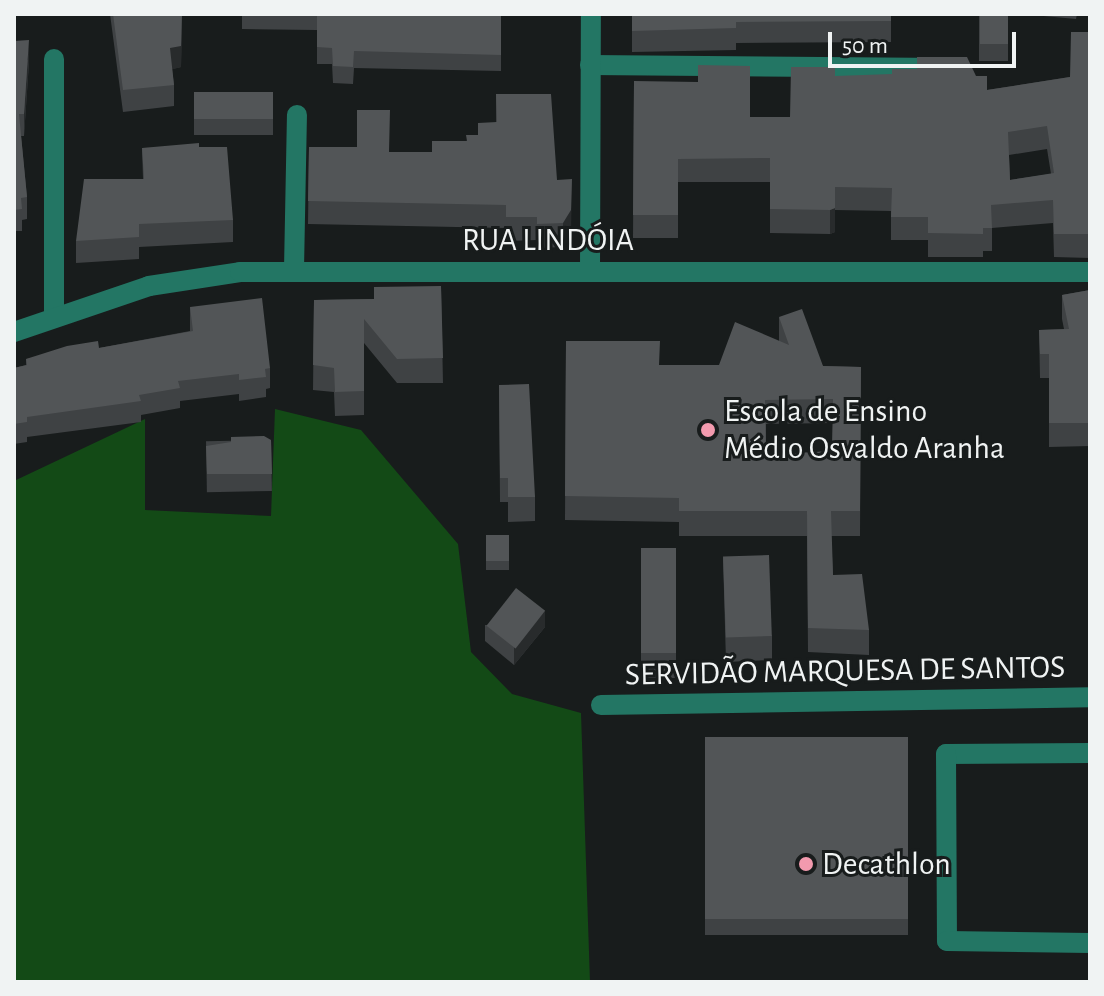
<!DOCTYPE html>
<meta charset="utf-8">
<style>
body{margin:0}
#map{position:relative;width:1104px;height:996px;overflow:hidden;background:#181c1c;font-family:"Alegreya Sans",sans-serif}
div>[style]{position:absolute}
[style*='--x']{left:calc(var(--x)*1px);top:calc(var(--y)*1px);width:calc(var(--w)*1px);rotate:calc(var(--a)*1deg)}
.forest>*{inset:0;background:#134a16}
.minor>*{height:20px;margin:-10px;padding:0 10px;transform-origin:10px;border-radius:10px;background:#237664}
.wall>*{inset:0;background:#3f4244;transform-origin:0 0}
.shaded-wall>*{inset:0;background:#282b2c}
.building>*{inset:0;background:#525557;transform-origin:0 0}
.dots>*{width:22px;height:22px;translate:-50% -50%;box-sizing:border-box;border:4px solid #181c1c;border-radius:50%}
span{translate:-50% -50%;white-space:nowrap;text-align:center;line-height:1.15;-webkit-text-stroke:6px #181c1c;paint-order:stroke}
.street-label{font-size:32px;color:#f0f3f3}
.poi-label{font-size:32px;color:#f0f3f3}
.left{translate:0 -50%;text-align:left}
.frame{position:absolute;inset:0;border:16px solid #f0f3f3;pointer-events:none}
.scale{position:absolute;left:828px;top:32px;width:188px;height:36px;box-sizing:border-box;border:4px solid #f0f3f3;border-top:0;padding-left:10px;font-size:24px;line-height:28px;white-space:nowrap;color:#f0f3f3;-webkit-text-stroke:6px #181c1c;paint-order:stroke}
</style>
<div id="map">
<div class="forest">
<div style="clip-path:polygon(275px 409px,361px 430px,458px 544px,471px 652px,512px 694px,581px 713px,590px 982px,14px 982px,14px 481px,145px 419px,145px 510px,271px 516px)"></div>
</div>
<div class="minor">
<div style="--x:590;--y:65;--w:355;--a:0.5"></div>
<div style="--x:294;--y:269;--w:154;--a:-88.9"></div>
<div style="--x:590;--y:270;--w:256;--a:-89.8"></div>
<div style="--x:54;--y:316;--w:257;--a:-90"></div>
<div style="--x:14;--y:332;--w:143;--a:-18.8"></div>
<div style="--x:149;--y:286;--w:92;--a:-8.7"></div>
<div style="--x:240;--y:272;--w:850;--a:0"></div>
<div style="--x:601;--y:705;--w:489;--a:-0.9"></div>
<div style="--x:1090;--y:753;--w:144;--a:179.6"></div>
<div style="--x:946;--y:754;--w:187;--a:89.7"></div>
<div style="--x:947;--y:941;--w:143;--a:0.8"></div>
</div>
<div class="wall">
<div style="clip-path:polygon(110px 14px,182px 14px,181px 67px,172px 69px,174px 85px,174px 106px,123px 112px)"></div>
<div style="clip-path:polygon(242px 14px,501px 14px,501px 71px,354px 68px,353px 84px,333px 83px,332px 64px,317px 64px,317px 30px,242px 29px)"></div>
<div style="clip-path:polygon(632px 14px,891px 14px,891px 42px,736px 43px,736px 50px,632px 52px)"></div>
<div style="left:979px;top:14px;width:29px;height:47px"></div>
<div style="clip-path:polygon(1022px 14px,1077px 14px,1076px 19px)"></div>
<div style="clip-path:polygon(14px 41px,29px 62px,24px 136px,21px 136px,27px 197px,27px 219px,22px 220px,22px 231px,14px 231px)"></div>
<div style="clip-path:polygon(evenodd,1090px 44px,1090px 258px,1054px 257px,1053px 223px,992px 228px,992px 251px,983px 251px,983px 257px,928px 257px,928px 240px,891px 240px,891px 211px,835px 210px,835px 232px,830px 234px,770px 233px,770px 182px,678px 182px,678px 238px,633px 238px,634px 81px,750px 117px,790px 117px,835px 76px,976px 76px,987px 90px,1070px 77px,1090px 44px,1047px 149px,1051px 174px,1010px 180px,1009px 155px,1047px 149px)"></div>
<div style="left:273px;top:92px;width:43px;height:79px;rotate:90deg"></div>
<div style="clip-path:polygon(496px 94px,557px 180px,571px 234px,563px 247px,537px 248px,537px 240px,506px 241px,506px 228px,308px 224px,309px 147px,357px 147px,390px 152px,432px 152px,466px 141px,478px 135px,496px 122px)"></div>
<div style="clip-path:polygon(199px 147px,233px 220px,233px 242px,139px 247px,139px 259px,76px 263px,76px 241px,143px 179px,142px 148px)"></div>
<div style="clip-path:polygon(441px 286px,443px 383px,397px 383px,364px 343px,364px 415px,335px 416px,334px 392px,313px 390px,314px 300px,374px 299px)"></div>
<div style="clip-path:polygon(1090px 290px,1090px 446px,1049px 447px,1049px 378px,1040px 378px,1039px 330px,1064px 329px,1062px 319px,1062px 295px)"></div>
<div style="clip-path:polygon(190px 307px,270px 368px,270px 388px,266px 389px,266px 397px,239px 401px,239px 394px,180px 401px,180px 408px,141px 415px,141px 422px,27px 437px,27px 442px,14px 444px,14px 368px,26px 365px,26px 359px,99px 348px,190px 331px)"></div>
<div style="clip-path:polygon(evenodd,779px 317px,823px 366px,861px 367px,860px 536px,831px 536px,833px 575px,869px 630px,869px 655px,808px 652px,807px 536px,679px 536px,679px 522px,565px 520px,566px 341px,659px 365px,719px 365px,779px 341px,779px 317px,833px 423px,832px 451px,766px 455px,766px 424px,833px 423px)"></div>
<div style="clip-path:polygon(499px 385px,535px 497px,535px 521px,508px 522px,508px 502px,500px 502px)"></div>
<div style="left:271px;top:440px;width:51px;height:65px;rotate:89deg"></div>
<div style="left:486px;top:535px;width:23px;height:35px"></div>
<div style="left:641px;top:548px;width:35px;height:130px"></div>
<div style="clip-path:polygon(723px 557px,772px 636px,772px 660px,726px 662px)"></div>
<div style="clip-path:polygon(485px 625px,545px 627px,514px 665px,485px 641px)"></div>
<div style="left:705px;top:737px;width:203px;height:198px"></div>
</div>
<div class="shaded-wall">
<div style="clip-path:polygon(182px 14px,181px 67px,170px 70px,170px 48px)"></div>
<div style="clip-path:polygon(29px 40px,29px 62px,24px 136px,24px 114px)"></div>
<div style="clip-path:polygon(572px 179px,571px 234px,563px 247px,563px 223px)"></div>
<div style="clip-path:polygon(835px 208px,835px 232px,830px 234px,830px 210px)"></div>
<div style="clip-path:polygon(545px 611px,545px 627px,514px 665px,514px 648px)"></div>
</div>
<div class="building">
<div style="clip-path:polygon(113px 14px,182px 14px,181px 46px,170px 48px,174px 85px,123px 90px)"></div>
<div style="clip-path:polygon(317px 14px,501px 14px,501px 55px,354px 51px,353px 67px,333px 66px,332px 48px,317px 47px)"></div>
<div style="clip-path:polygon(632px 14px,891px 14px,891px 21px,736px 22px,736px 28px,632px 31px)"></div>
<div style="left:980px;top:14px;width:28px;height:30px"></div>
<div style="clip-path:polygon(evenodd,1071px 32px,1088px 32px,1090px 44px,1090px 234px,1054px 234px,1053px 200px,991px 205px,992px 228px,983px 228px,983px 234px,928px 233px,928px 217px,891px 217px,892px 188px,835px 187px,835px 208px,830px 210px,770px 209px,770px 158px,678px 159px,678px 215px,633px 215px,634px 81px,698px 82px,698px 65px,750px 66px,750px 117px,790px 117px,791px 67px,835px 67px,835px 76px,892px 74px,892px 69px,917px 69px,917px 57px,967px 57px,976px 76px,987px 76px,987px 90px,1070px 77px,1071px 32px,1047px 126px,1054px 173px,1010px 180px,1008px 132px,1047px 126px)"></div>
<div style="clip-path:polygon(29px 40px,24px 114px,19px 114px,27px 197px,21px 198px,22px 209px,14px 210px,14px 41px)"></div>
<div style="left:273px;top:92px;width:27px;height:79px;rotate:90deg"></div>
<div style="clip-path:polygon(496px 94px,551px 94px,557px 180px,572px 179px,571px 210px,563px 223px,537px 224px,537px 217px,506px 217px,506px 205px,308px 201px,309px 147px,357px 147px,357px 110px,390px 110px,389px 152px,432px 152px,432px 141px,467px 141px,466px 135px,478px 135px,478px 123px,497px 122px)"></div>
<div style="clip-path:polygon(199px 143px,199px 147px,227px 147px,233px 220px,139px 224px,139px 237px,76px 241px,84px 179px,144px 179px,142px 148px)"></div>
<div style="clip-path:polygon(441px 286px,443px 358px,397px 359px,364px 319px,364px 391px,335px 392px,334px 368px,313px 365px,314px 300px,374px 299px,374px 287px)"></div>
<div style="clip-path:polygon(1090px 290px,1090px 423px,1049px 423px,1049px 354px,1040px 354px,1039px 330px,1069px 329px,1062px 295px)"></div>
<div style="clip-path:polygon(262px 298px,270px 368px,265px 369px,266px 377px,239px 380px,239px 374px,178px 381px,180px 388px,139px 395px,141px 401px,27px 417px,27px 422px,14px 424px,14px 368px,27px 365px,26px 359px,67px 346px,98px 341px,99px 348px,193px 331px,190px 307px)"></div>
<div style="clip-path:polygon(evenodd,802px 309px,823px 366px,861px 367px,860px 511px,831px 511px,833px 575px,862px 574px,869px 630px,808px 628px,807px 511px,679px 511px,679px 498px,565px 496px,566px 341px,660px 341px,659px 365px,719px 365px,735px 322px,789px 345px,779px 317px,802px 309px,833px 399px,832px 451px,766px 455px,765px 400px,833px 399px)"></div>
<div style="clip-path:polygon(529px 384px,535px 497px,508px 497px,508px 478px,500px 478px,499px 385px)"></div>
<div style="clip-path:polygon(264px 436px,271px 440px,272px 474px,207px 474px,206px 446px,231px 442px,231px 437px)"></div>
<div style="left:486px;top:535px;width:23px;height:26px"></div>
<div style="left:641px;top:548px;width:35px;height:105px"></div>
<div style="left:769px;top:555px;width:81px;height:46px;rotate:88deg"></div>
<div style="left:516px;top:588px;width:37px;height:48px;rotate:38deg"></div>
<div style="left:705px;top:737px;width:203px;height:182px"></div>
</div>
<div class="dots">
<div style="left:708px;top:430px;background:#f29aae"></div>
<div style="left:806px;top:864px;background:#f29aae"></div>
</div>
<div class="street-label">
<span style="left:548px;top:240px">RUA LINDÓIA</span>
<span style="left:845px;top:671px;rotate:-1deg">SERVIDÃO MARQUESA DE SANTOS</span>
</div>
<div class="poi-label">
<span class="left" style="left:724px;top:430px">Escola de Ensino<br>Médio Osvaldo Aranha</span>
<span class="left" style="left:822px;top:864px">Decathlon</span>
</div>
<div class="frame"></div>
<div class="scale">50 m</div>
</div>
